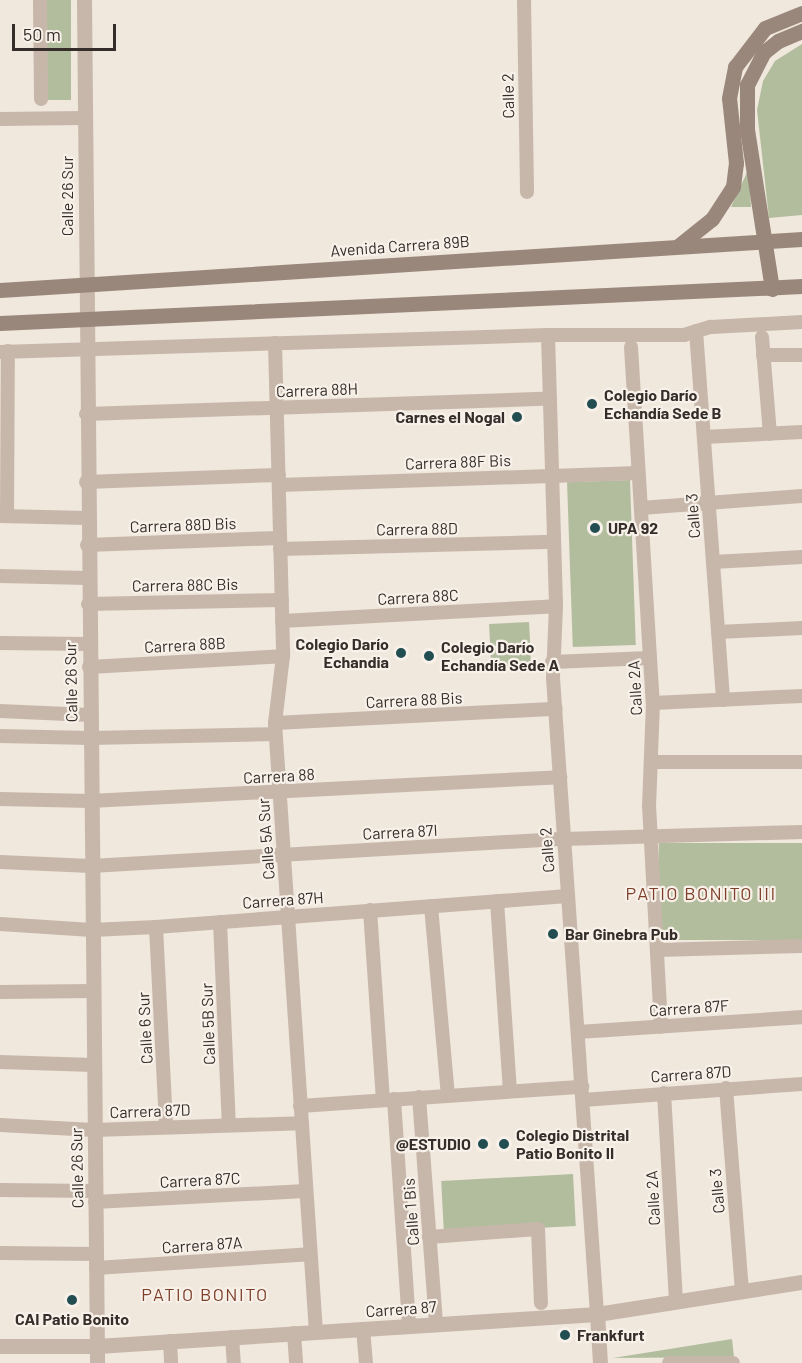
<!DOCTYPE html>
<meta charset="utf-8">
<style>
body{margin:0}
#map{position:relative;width:802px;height:1363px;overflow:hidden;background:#f0e7dd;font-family:Barlow,sans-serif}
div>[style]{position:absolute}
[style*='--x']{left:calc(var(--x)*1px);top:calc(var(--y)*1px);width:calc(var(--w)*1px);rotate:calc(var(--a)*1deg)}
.green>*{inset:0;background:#b2bd9e;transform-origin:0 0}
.minor>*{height:14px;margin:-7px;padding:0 7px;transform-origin:7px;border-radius:7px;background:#c7b7aa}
.tertiary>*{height:15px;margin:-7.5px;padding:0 7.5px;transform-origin:7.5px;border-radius:7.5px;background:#c7b7aa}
.secondary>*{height:15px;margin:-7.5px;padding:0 7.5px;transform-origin:7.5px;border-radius:7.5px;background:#9a877b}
.dots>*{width:16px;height:16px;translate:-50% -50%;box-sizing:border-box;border:3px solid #f8f1e9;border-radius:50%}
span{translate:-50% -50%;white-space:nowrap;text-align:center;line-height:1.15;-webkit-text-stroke:4.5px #f8f1e9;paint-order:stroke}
.street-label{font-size:16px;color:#352d29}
.poi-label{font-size:16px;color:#352d29;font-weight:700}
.left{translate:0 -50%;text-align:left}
.right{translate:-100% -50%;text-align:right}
.neighbourhood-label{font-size:18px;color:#7c3e29;letter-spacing:1.5px}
.scale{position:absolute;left:12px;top:24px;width:104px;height:27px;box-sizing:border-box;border:3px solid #352d29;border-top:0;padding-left:8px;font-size:18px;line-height:21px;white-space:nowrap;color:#352d29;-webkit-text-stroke:4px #f8f1e9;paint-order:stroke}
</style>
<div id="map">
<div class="green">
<div style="left:47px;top:0;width:24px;height:100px"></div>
<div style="clip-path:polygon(802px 44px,802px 215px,769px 218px,757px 110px,763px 81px,775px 61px)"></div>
<div style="clip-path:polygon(749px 168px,751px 207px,731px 207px)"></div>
<div style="left:630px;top:480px;width:165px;height:63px;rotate:88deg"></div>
<div style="left:529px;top:622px;width:22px;height:40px;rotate:87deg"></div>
<div style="left:531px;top:650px;width:18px;height:40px;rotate:93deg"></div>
<div style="left:802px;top:843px;width:97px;height:143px;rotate:90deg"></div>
<div style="left:573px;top:1174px;width:52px;height:132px;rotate:87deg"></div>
<div style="clip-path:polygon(732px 1339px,734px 1357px,613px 1358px)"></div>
</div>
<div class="minor">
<div style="--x:40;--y:0;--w:99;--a:89.4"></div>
<div style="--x:524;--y:0;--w:192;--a:89.1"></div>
<div style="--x:0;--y:119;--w:84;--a:-0.7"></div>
<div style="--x:696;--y:331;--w:370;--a:85.8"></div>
<div style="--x:548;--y:335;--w:271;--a:88.3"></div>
<div style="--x:556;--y:606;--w:72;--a:92.4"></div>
<div style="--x:553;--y:678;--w:638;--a:86.04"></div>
<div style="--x:762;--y:337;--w:97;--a:85.3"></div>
<div style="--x:275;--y:343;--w:313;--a:88.5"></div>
<div style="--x:283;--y:656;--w:67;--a:96.8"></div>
<div style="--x:275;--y:723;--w:610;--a:86.15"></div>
<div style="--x:631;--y:347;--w:357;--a:86.5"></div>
<div style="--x:653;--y:703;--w:102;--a:92.2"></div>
<div style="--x:649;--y:805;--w:222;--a:86.9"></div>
<div style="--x:0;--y:352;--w:548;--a:-1.78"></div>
<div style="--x:548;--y:335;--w:136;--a:0"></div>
<div style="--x:684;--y:335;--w:28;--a:-17"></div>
<div style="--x:711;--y:327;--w:91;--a:-3.1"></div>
<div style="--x:763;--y:355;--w:39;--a:0"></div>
<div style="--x:86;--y:414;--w:464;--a:-1.9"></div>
<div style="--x:704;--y:437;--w:98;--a:-2.9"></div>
<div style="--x:86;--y:482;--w:193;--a:-2.1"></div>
<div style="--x:279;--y:485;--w:359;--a:-1.9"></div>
<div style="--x:641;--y:508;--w:161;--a:-4.3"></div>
<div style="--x:0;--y:516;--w:87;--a:1.3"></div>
<div style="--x:7;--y:516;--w:165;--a:-89.7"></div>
<div style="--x:87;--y:545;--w:193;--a:-2.1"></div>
<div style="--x:280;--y:549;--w:274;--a:-1.5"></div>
<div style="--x:713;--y:562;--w:89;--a:-3.2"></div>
<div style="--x:0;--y:576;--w:88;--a:1.3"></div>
<div style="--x:88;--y:604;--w:194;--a:-1.2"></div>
<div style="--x:282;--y:621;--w:274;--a:-3.1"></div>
<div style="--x:718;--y:632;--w:84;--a:-2.7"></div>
<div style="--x:0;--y:643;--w:88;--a:0.7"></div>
<div style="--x:552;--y:662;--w:98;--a:-2.3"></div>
<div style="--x:89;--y:667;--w:194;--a:-3.2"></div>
<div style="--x:653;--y:703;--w:149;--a:-2.7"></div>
<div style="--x:0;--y:711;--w:89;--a:2.6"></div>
<div style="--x:275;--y:723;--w:281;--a:-2.9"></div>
<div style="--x:0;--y:736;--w:90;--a:1.3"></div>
<div style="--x:90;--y:738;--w:185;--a:-1.2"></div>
<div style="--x:651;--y:762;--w:151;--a:0"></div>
<div style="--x:0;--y:799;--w:90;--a:1.3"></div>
<div style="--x:90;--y:801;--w:471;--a:-2.9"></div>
<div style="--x:0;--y:862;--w:91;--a:2.5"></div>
<div style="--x:91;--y:866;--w:474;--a:-3.3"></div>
<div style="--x:564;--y:839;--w:238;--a:-1.7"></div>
<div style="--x:497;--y:901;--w:190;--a:86.1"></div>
<div style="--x:431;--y:906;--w:190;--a:84.9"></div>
<div style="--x:370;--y:910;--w:190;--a:86.1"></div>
<div style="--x:220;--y:922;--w:203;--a:87.5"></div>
<div style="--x:0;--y:924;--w:92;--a:3.7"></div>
<div style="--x:92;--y:930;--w:64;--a:-2.7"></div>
<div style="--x:156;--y:927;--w:413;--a:-4.3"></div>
<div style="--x:156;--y:927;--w:200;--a:87.1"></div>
<div style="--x:657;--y:950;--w:145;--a:-1.6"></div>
<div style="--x:0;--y:992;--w:92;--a:-0.6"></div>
<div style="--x:578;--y:1032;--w:225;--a:-3.8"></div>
<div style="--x:0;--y:1062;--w:93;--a:1.8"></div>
<div style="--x:726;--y:1088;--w:205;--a:85.5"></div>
<div style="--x:664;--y:1093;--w:209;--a:86.7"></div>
<div style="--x:419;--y:1097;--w:228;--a:85.7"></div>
<div style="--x:394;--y:1099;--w:227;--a:86.2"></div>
<div style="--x:583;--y:1100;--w:220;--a:-4.2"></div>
<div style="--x:300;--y:1106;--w:283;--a:-3.9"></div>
<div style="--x:0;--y:1125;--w:94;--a:3"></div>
<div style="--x:94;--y:1130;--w:207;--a:-1.9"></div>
<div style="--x:0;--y:1190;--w:95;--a:0.6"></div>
<div style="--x:95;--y:1202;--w:211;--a:-3"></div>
<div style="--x:429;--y:1237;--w:109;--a:-4.2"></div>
<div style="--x:538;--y:1229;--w:74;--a:87.7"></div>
<div style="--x:0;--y:1253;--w:96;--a:0.6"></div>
<div style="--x:96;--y:1268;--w:214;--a:-3.7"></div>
<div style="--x:363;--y:1329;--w:34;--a:85"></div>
<div style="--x:294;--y:1333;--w:30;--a:86"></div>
<div style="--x:232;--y:1337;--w:26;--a:86"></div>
<div style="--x:170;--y:1341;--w:22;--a:87"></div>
<div style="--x:669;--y:1363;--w:64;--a:0"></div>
</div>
<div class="tertiary">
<div style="--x:84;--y:0;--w:1363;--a:89.45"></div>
<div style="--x:597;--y:1314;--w:49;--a:86.5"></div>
<div style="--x:0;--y:1346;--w:97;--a:0"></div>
<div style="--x:97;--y:1346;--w:501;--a:-3.66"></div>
<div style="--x:597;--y:1314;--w:207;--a:-8.9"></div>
</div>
<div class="secondary">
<div style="--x:678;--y:246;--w:43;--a:-38.5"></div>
<div style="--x:712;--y:219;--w:38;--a:-57"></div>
<div style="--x:733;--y:187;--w:24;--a:-83"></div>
<div style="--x:736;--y:163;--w:65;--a:-96.1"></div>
<div style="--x:729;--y:98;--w:32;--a:-79"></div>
<div style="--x:735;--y:67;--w:49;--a:-52.4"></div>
<div style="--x:765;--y:28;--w:40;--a:-22"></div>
<div style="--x:772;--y:289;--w:162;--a:-98.9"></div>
<div style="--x:747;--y:129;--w:44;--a:-90"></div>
<div style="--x:747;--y:85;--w:37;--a:-63"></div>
<div style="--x:764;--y:52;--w:18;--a:-38"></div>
<div style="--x:778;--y:41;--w:26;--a:-23"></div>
<div style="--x:0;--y:290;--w:804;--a:-3.64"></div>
<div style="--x:0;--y:323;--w:803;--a:-2.64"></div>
</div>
<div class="dots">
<div style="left:592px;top:404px;background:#224e52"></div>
<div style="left:517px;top:417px;background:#224e52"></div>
<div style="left:595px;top:528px;background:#224e52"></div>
<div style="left:401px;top:653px;background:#224e52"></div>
<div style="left:429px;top:656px;background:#224e52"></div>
<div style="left:553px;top:934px;background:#224e52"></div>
<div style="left:483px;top:1144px;background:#224e52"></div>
<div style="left:504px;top:1144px;background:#224e52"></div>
<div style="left:72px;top:1300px;background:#224e52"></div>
<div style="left:565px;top:1335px;background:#224e52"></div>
</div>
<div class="street-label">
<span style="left:508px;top:96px;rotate:-91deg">Calle 2</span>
<span style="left:67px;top:196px;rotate:-90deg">Calle 26 Sur</span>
<span style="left:400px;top:246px;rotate:-4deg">Avenida Carrera 89B</span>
<span style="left:317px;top:390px;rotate:-2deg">Carrera 88H</span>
<span style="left:458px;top:462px;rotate:-2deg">Carrera 88F Bis</span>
<span style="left:693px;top:516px;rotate:-94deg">Calle 3</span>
<span style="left:183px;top:525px;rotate:-2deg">Carrera 88D Bis</span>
<span style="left:417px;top:529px;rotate:-1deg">Carrera 88D</span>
<span style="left:185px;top:585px;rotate:-1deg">Carrera 88C Bis</span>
<span style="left:418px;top:597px;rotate:-3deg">Carrera 88C</span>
<span style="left:185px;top:645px;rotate:-3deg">Carrera 88B</span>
<span style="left:71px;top:682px;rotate:-91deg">Calle 26 Sur</span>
<span style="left:635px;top:688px;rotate:-93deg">Calle 2A</span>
<span style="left:414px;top:700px;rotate:-3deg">Carrera 88 Bis</span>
<span style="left:279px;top:776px;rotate:-3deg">Carrera 88</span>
<span style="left:400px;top:832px;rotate:-3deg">Carrera 87I</span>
<span style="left:266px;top:839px;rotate:-94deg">Calle 5A Sur</span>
<span style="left:547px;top:850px;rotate:-94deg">Calle 2</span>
<span style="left:283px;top:900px;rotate:-4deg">Carrera 87H</span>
<span style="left:689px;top:1008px;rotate:-4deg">Carrera 87F</span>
<span style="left:208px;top:1024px;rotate:-92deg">Calle 5B Sur</span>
<span style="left:145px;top:1028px;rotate:-93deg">Calle 6 Sur</span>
<span style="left:691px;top:1074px;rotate:-4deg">Carrera 87D</span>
<span style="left:150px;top:1111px;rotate:-2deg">Carrera 87D</span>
<span style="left:77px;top:1168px;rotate:-91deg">Calle 26 Sur</span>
<span style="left:200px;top:1180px;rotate:-3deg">Carrera 87C</span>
<span style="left:717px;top:1191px;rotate:-95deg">Calle 3</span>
<span style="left:653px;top:1198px;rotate:-93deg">Calle 2A</span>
<span style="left:411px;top:1212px;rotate:-94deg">Calle 1 Bis</span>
<span style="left:202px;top:1245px;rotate:-4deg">Carrera 87A</span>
<span style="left:401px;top:1309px;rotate:-4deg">Carrera 87</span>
</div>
<div class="poi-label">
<span class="left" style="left:604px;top:404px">Colegio Darío<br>Echandía Sede B</span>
<span class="right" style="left:505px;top:417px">Carnes el Nogal</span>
<span class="left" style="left:608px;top:528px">UPA 92</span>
<span class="right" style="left:389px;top:653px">Colegio Darío<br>Echandia</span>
<span class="left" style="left:441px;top:656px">Colegio Darío<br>Echandía Sede A</span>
<span class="left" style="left:565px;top:934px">Bar Ginebra Pub</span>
<span class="left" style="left:516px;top:1144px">Colegio Distrital<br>Patio Bonito II</span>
<span class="right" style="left:471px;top:1144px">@ESTUDIO</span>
<span style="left:72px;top:1319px">CAI Patio Bonito</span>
<span class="left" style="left:577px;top:1335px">Frankfurt</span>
</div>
<div class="neighbourhood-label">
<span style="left:701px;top:893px">PATIO BONITO III</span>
<span style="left:205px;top:1294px">PATIO BONITO</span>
</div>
<div class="scale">50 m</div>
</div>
